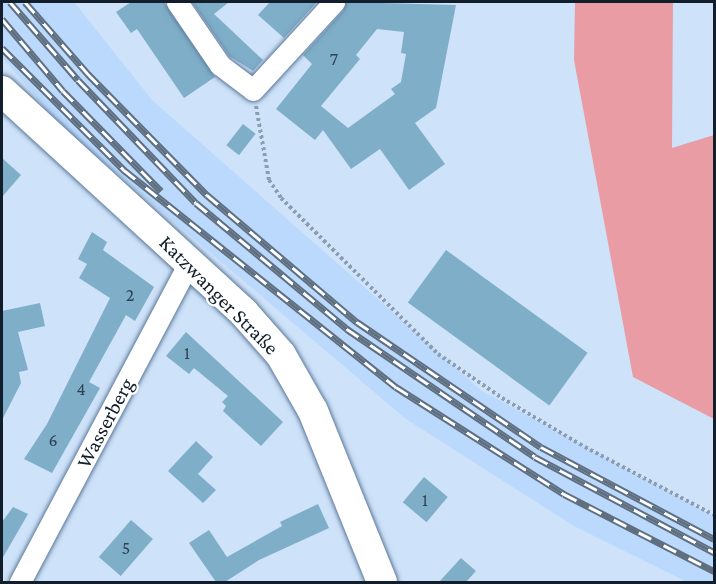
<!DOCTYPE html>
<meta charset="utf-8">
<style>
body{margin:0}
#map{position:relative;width:716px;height:584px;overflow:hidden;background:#cee2f9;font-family:"Crimson Pro",serif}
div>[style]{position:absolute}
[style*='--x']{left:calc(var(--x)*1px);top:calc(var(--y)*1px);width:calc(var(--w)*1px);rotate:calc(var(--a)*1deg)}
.built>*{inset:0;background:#bbd9fc}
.green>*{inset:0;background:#e99ca4}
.building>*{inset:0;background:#7faec8;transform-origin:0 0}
.path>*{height:4px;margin-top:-2px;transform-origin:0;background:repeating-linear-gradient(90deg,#8c9db0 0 3px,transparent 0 6px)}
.roads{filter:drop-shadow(0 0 2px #5b789a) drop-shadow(0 0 2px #5b789a)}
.minor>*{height:21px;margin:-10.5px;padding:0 10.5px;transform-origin:10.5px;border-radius:10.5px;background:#fff}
.secondary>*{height:30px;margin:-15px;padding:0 15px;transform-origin:15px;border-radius:15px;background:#fff}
.rail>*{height:7px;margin-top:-3.5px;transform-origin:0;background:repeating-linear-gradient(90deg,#fff 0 14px,#5f6f80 0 28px);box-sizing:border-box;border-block:2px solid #5f6f80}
span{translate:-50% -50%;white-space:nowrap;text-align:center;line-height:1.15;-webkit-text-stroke:4.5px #fff;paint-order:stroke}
.number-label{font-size:18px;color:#2d4252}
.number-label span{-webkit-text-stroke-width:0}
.street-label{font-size:21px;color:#121e2b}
.frame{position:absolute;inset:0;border:3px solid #121e2b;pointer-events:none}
</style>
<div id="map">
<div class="built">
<div style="clip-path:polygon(2px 2px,74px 2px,152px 100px,482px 391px,714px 516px,714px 582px,687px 582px,574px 526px,406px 419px,59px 124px,2px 57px)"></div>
</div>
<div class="green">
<div style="clip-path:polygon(575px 2px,673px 2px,672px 148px,714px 135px,714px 419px,633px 377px,574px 60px)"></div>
</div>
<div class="building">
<div style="clip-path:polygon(131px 2px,164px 2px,215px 77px,184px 98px,137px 29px,131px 33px,116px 12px)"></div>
<div style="clip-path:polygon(192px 2px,229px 2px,214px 14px,263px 60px,253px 71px,229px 56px)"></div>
<div style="clip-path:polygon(270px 2px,317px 2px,284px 38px,258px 15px)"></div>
<div style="clip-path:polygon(evenodd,346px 2px,456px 5px,436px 108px,415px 123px,445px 164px,409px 190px,380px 149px,351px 169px,323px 130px,315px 140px,276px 109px,312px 64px,303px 55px,343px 11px,346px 2px,377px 29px,404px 32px,401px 53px,406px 54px,401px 82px,391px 89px,395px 94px,348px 128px,321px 106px,360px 59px,356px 55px,377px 29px)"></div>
<div style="left:243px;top:124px;width:16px;height:27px;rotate:38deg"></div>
<div style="clip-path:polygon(2px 158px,21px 175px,2px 197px)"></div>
<div style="clip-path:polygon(92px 232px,107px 242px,103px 250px,154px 287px,135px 321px,126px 315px,89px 382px,100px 388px,52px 473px,24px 459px,47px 424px,110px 298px,79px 278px,87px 264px,78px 259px)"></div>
<div style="left:446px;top:250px;width:175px;height:65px;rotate:36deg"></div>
<div style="clip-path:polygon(40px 303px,45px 326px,18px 332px,28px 370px,19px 372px,21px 383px,2px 420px,2px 311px)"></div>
<div style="clip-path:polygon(186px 332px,283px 422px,261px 446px,223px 411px,226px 406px,222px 402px,228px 396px,194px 368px,189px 374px,166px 356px)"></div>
<div style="clip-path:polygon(196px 441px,213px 457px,198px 474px,216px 490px,203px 503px,168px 471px)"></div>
<div style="left:424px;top:477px;width:31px;height:33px;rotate:40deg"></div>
<div style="clip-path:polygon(318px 504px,329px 528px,259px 560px,225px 582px,216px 582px,189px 543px,209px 530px,227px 557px,282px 526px,280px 522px)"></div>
<div style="clip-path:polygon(13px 507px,28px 514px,2px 559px,2px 522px)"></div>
<div style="left:131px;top:520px;width:29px;height:49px;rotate:41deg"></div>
<div style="clip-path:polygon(461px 558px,476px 571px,466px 582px,439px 582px)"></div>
</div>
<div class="path">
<div style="--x:256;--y:106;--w:75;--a:80"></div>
<div style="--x:269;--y:180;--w:22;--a:56"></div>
<div style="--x:281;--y:198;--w:221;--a:44.8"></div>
<div style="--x:438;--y:354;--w:78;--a:34.5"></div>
<div style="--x:502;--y:398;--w:96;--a:30.6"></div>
<div style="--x:585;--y:447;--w:146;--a:27.8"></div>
</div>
<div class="roads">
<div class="minor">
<div style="--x:177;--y:2;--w:76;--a:55.7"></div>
<div style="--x:220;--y:65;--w:41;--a:37.1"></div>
<div style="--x:253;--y:90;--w:120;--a:-47.4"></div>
<div style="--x:20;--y:582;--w:361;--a:-62.1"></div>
</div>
<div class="secondary">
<div style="--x:2;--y:91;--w:328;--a:42.5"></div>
<div style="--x:244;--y:313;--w:56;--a:48.6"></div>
<div style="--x:281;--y:355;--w:64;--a:60.3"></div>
<div style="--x:313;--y:411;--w:184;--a:68"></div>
</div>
</div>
<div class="rail">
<div style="--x:10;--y:2;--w:103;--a:48.9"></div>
<div style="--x:78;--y:80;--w:170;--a:46.2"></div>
<div style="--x:196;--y:203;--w:197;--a:39.8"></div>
<div style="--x:347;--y:329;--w:227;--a:34.2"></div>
<div style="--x:535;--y:457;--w:203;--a:28"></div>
<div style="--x:25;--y:2;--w:96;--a:48.8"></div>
<div style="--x:88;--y:74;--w:170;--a:45.5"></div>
<div style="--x:207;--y:195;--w:197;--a:40.3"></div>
<div style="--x:357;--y:322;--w:222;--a:34.2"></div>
<div style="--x:541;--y:447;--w:196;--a:28"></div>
<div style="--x:2;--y:19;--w:94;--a:49.7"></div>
<div style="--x:63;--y:91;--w:140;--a:45.6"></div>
<div style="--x:2;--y:48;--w:173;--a:45"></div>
<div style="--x:124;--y:170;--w:348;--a:38.6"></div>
<div style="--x:396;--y:387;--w:199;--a:32.5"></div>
<div style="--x:564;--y:494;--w:169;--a:27.2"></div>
</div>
<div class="number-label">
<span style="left:334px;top:59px">7</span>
<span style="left:130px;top:295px">2</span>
<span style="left:187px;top:353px">1</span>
<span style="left:81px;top:389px">4</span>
<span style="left:53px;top:440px">6</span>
<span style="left:425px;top:500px">1</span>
<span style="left:126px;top:548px">5</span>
</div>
<div class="street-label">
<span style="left:219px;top:295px;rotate:45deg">Katzwanger Straße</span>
<span style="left:105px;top:423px;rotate:-62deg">Wasserberg</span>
</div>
<div class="frame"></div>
</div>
